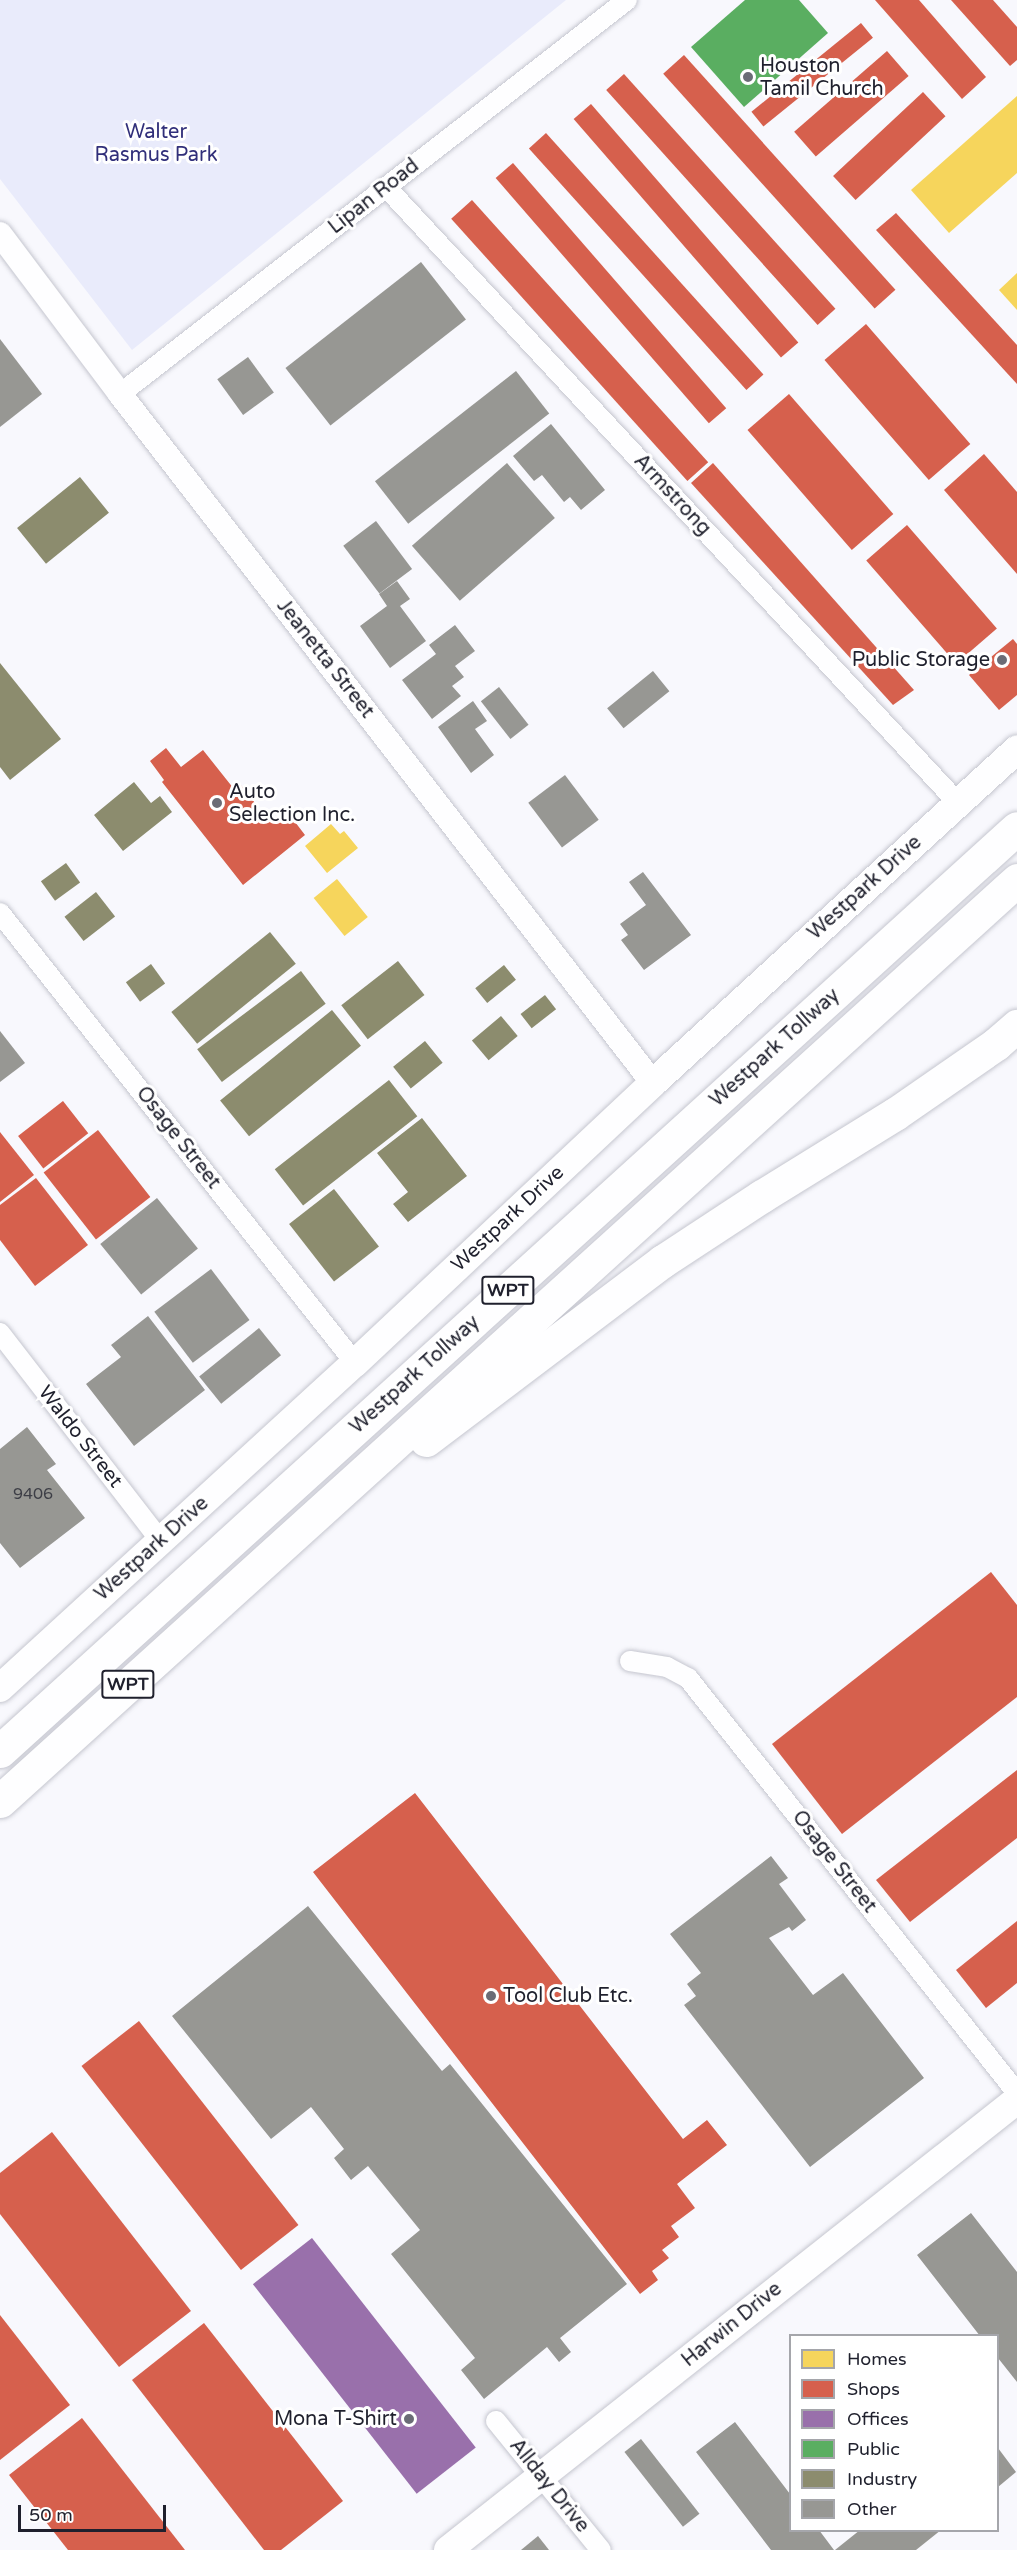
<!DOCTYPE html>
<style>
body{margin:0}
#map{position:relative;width:1017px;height:2550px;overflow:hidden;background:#f8f8fd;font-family:"Varela Round",sans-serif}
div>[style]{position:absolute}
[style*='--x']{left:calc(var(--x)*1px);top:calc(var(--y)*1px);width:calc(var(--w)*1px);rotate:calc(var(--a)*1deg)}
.green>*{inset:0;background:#e9ebfb}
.homes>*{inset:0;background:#f6d55c;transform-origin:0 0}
.shops>*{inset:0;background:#d6604d;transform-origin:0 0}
.offices>*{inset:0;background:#9970ab;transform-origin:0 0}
.public>*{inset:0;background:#5aae61}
.industry>*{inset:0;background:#8c8c6e;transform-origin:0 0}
.building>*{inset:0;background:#979793;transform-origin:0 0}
.roads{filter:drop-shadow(0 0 2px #c5c6cf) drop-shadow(0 0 2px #c5c6cf)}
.minor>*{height:20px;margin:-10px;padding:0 10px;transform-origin:10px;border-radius:10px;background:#fefeff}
.tertiary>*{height:24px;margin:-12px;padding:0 12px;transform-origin:12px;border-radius:12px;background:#fefeff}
.secondary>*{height:28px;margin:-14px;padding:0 14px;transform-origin:14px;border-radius:14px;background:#fefeff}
.motorway>*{height:33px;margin:-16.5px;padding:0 16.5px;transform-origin:16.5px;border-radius:16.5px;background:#fefeff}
.dots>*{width:16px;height:16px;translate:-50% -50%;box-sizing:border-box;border:3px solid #fff;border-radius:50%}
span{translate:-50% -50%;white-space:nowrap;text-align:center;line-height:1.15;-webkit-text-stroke:6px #fff;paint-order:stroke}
.number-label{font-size:16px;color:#3d3e46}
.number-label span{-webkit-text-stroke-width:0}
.shield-label span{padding:2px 4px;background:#fff;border:2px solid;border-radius:4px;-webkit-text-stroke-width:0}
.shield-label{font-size:18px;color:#1f202d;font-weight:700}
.poi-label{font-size:20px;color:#1f202d}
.left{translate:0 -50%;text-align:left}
.right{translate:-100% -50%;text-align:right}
.park-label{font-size:20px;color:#312f7a}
.street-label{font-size:20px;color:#1f202d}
.legend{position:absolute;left:789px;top:2334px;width:210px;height:198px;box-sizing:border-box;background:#fff;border:2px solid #a5a6ab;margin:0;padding:8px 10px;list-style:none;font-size:18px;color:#1f202d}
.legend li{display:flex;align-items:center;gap:12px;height:30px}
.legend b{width:30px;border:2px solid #a5a6ab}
.scale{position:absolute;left:18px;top:2505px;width:148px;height:27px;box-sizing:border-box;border:3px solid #1f202d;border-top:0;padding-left:8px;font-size:18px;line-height:21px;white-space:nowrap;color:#1f202d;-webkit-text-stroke:4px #fff;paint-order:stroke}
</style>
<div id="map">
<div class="green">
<div style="clip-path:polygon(0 0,566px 0,132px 350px,0 179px)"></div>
</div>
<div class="homes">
<div style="clip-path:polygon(1017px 96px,1017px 173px,949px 233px,911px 190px)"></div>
<div style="clip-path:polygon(1017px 273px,1017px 310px,999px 290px)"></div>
<div style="clip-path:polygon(331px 824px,340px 834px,344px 831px,358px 848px,327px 873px,305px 846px)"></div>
<div style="left:337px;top:879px;width:49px;height:30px;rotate:51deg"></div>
</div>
<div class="shops">
<div style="clip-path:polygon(875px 0,919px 0,986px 77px,962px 99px)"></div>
<div style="clip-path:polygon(951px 0,993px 0,1017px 27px,1017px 60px,1010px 66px)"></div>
<div style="left:861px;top:23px;width:19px;height:141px;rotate:51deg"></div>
<div style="left:887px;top:51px;width:33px;height:123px;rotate:49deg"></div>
<div style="left:684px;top:55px;width:316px;height:28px;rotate:48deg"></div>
<div style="left:624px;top:74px;width:316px;height:24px;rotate:48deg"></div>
<div style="left:923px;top:92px;width:33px;height:123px;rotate:47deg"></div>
<div style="left:591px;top:104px;width:316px;height:23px;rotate:49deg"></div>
<div style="left:546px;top:133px;width:325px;height:23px;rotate:48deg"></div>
<div style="left:513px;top:163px;width:325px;height:23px;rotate:49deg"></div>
<div style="left:472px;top:200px;width:353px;height:28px;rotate:48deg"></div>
<div style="clip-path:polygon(896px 213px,1017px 345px,1017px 384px,876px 230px)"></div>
<div style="left:866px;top:324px;width:159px;height:55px;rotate:49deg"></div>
<div style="left:789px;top:394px;width:159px;height:55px;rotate:49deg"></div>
<div style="clip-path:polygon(984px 454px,1017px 492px,1017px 574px,944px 490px)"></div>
<div style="clip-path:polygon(713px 463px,914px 690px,893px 705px,691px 483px)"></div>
<div style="left:907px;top:525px;width:137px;height:54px;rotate:49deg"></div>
<div style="clip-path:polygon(1013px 639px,1017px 644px,1017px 695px,999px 710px,969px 675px)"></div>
<div style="clip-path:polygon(166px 748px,181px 767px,203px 750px,234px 789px,240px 784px,266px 817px,292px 818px,305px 835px,243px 885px,162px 782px,164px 780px,150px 761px)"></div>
<div style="left:63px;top:1101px;width:41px;height:57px;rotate:52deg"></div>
<div style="left:98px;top:1130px;width:85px;height:69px;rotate:52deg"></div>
<div style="clip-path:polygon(0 1132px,34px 1175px,0 1202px)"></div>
<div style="clip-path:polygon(36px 1178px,88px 1245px,35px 1286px,0 1240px,0 1205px)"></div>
<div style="clip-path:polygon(991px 1572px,1017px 1605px,1017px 1697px,842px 1834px,772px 1744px)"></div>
<div style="clip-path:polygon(1017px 1770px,1017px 1838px,910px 1922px,876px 1880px)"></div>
<div style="clip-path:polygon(415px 1793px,683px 2139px,707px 2120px,727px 2145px,677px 2184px,695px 2208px,671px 2226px,679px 2237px,662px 2250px,669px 2258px,652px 2271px,658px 2280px,640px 2294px,313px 1872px)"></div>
<div style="clip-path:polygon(1017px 1921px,1017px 1983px,986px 2008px,956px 1970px)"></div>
<div style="left:139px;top:2021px;width:259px;height:73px;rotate:52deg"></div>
<div style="clip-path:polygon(52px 2132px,191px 2311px,119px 2367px,0 2214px,0 2173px)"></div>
<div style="clip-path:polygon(0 2315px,70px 2405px,0 2460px)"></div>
<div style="clip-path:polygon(204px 2323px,343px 2501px,281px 2550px,264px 2550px,132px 2380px)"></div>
<div style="clip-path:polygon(82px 2418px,185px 2550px,68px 2550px,9px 2475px)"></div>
</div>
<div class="offices">
<div style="left:312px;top:2238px;width:266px;height:75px;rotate:52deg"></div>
</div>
<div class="public">
<div style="clip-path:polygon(745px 0,799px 0,828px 33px,744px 107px,691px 47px)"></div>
</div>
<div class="industry">
<div style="left:80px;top:477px;width:46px;height:81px;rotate:51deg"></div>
<div style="clip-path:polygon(0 663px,61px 739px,10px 780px,0 767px)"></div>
<div style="clip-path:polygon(134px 782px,151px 803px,160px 796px,172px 812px,123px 851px,94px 815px)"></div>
<div style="left:66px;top:863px;width:24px;height:31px;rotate:54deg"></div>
<div style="left:96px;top:892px;width:31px;height:40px;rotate:52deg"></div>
<div style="left:270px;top:932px;width:41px;height:127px;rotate:51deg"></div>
<div style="left:398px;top:961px;width:43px;height:72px;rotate:52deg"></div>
<div style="left:151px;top:964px;width:24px;height:31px;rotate:54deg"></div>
<div style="left:504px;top:965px;width:19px;height:37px;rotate:51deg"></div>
<div style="left:301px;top:971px;width:41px;height:130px;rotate:53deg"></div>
<div style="left:545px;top:995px;width:18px;height:31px;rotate:52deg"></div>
<div style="left:332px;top:1010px;width:46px;height:144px;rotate:51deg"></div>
<div style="left:501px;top:1016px;width:26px;height:38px;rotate:50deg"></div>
<div style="left:425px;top:1041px;width:28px;height:41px;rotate:51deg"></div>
<div style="left:389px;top:1080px;width:46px;height:145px;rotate:52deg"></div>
<div style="clip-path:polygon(422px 1118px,467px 1176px,408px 1222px,393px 1204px,408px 1192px,377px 1153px)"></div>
<div style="left:334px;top:1189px;width:73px;height:57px;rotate:52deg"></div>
</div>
<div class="building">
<div style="left:421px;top:262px;width:73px;height:172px;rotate:52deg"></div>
<div style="clip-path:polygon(0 339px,42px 394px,0 427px)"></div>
<div style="left:248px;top:357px;width:44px;height:38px;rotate:54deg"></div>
<div style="left:516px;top:371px;width:54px;height:179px;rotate:52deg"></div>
<div style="clip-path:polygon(551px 424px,605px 490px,581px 510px,570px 497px,564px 502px,542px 475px,534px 481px,513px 456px)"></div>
<div style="left:507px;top:463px;width:73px;height:126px;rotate:49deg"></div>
<div style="left:376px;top:521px;width:60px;height:41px;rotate:53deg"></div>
<div style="clip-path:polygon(397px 581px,410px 599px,400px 606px,426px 641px,390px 668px,360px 626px,387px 606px,379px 594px)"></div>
<div style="clip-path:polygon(455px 625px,475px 651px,455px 666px,464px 677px,452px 686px,461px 696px,432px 719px,402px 680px,436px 654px,429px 645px)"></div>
<div style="left:653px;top:671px;width:26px;height:59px;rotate:51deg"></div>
<div style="left:499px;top:687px;width:48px;height:23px;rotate:52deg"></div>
<div style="clip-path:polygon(473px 701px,487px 721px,475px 729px,494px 755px,471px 773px,438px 727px)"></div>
<div style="left:565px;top:775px;width:56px;height:46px;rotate:53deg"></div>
<div style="clip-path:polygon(643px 872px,691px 935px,644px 970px,621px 940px,628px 935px,620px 924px,646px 905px,629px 882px)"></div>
<div style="clip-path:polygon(0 1031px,25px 1063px,0 1082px)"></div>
<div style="left:157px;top:1198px;width:65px;height:73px;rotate:51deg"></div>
<div style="left:211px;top:1269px;width:64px;height:71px;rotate:53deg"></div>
<div style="clip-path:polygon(148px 1316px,205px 1390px,134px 1446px,86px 1384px,121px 1357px,111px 1345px)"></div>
<div style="left:259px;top:1328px;width:35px;height:77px;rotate:51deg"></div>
<div style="clip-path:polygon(27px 1427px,56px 1464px,47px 1470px,85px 1518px,20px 1568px,0 1543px,0 1449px)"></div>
<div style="clip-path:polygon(771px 1856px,788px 1878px,779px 1884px,806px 1920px,792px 1931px,789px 1927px,769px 1938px,813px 1995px,843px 1973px,924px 2078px,810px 2167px,684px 2005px,696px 1996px,687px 1984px,701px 1973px,670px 1934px)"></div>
<div style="clip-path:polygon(308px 1906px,442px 2071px,450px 2064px,627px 2284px,560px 2338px,571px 2352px,559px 2362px,547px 2347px,484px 2399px,461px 2370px,475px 2358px,391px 2254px,420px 2230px,368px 2166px,351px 2180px,334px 2158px,344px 2149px,311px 2107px,271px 2139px,172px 2016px)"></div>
<div style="clip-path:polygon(971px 2213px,1017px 2272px,1017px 2382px,998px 2358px,998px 2336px,980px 2336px,917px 2255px)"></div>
<div style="clip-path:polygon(735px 2422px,790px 2494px,790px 2530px,819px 2530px,834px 2550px,771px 2550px,696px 2452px)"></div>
<div style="left:641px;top:2439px;width:95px;height:21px;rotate:52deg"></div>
<div style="clip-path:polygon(998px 2448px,1016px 2472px,998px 2487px)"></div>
<div style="clip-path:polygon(860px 2530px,941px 2530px,916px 2550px,835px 2550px)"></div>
<div style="clip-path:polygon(538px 2536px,549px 2550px,521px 2550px)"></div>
</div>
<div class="roads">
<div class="minor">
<div style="--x:386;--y:187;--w:841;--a:47.12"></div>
<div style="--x:120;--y:394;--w:642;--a:-37.85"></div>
<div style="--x:0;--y:913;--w:573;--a:51.73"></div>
<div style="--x:0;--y:1333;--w:263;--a:52.3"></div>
<div style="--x:630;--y:1661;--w:37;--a:9"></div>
<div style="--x:667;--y:1667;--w:24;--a:28"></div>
<div style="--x:688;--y:1678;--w:530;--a:51.59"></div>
<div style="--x:496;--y:2421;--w:166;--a:50.9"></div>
</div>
<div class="tertiary">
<div style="--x:0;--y:234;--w:200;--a:53.1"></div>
<div style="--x:120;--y:394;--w:871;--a:52.28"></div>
</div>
<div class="secondary">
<div style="--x:0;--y:1688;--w:481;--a:-42.5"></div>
<div style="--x:355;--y:1363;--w:409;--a:-43.2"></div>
<div style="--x:653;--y:1083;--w:494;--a:-42.5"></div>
<div style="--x:448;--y:2550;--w:725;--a:-38.34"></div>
</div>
<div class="motorway">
<div style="--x:426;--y:1440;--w:297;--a:-37.1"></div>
<div style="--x:663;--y:1261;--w:118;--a:-33.3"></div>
<div style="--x:762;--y:1196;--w:156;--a:-31.7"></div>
<div style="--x:895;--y:1114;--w:123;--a:-34.7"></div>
<div style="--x:996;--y:1044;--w:28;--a:-41"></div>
<div style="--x:0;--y:1751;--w:1373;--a:-42.23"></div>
<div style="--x:0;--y:1801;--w:1372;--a:-42.16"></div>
</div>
</div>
<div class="dots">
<div style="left:748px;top:77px;background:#6b6c76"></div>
<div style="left:1002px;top:660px;background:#6b6c76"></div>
<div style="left:217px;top:803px;background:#6b6c76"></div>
<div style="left:491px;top:1996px;background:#6b6c76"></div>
<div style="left:409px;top:2419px;background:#6b6c76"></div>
</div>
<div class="number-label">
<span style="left:33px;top:1494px">9406</span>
</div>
<div class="shield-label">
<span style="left:508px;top:1290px">WPT</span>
<span style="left:128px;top:1684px">WPT</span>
</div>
<div class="poi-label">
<span class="left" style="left:760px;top:78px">Houston<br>Tamil Church</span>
<span class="right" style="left:990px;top:660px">Public Storage</span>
<span class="left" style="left:229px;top:804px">Auto<br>Selection Inc.</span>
<span class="left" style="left:503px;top:1996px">Tool Club Etc.</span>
<span class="right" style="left:397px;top:2419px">Mona T-Shirt</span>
</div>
<div class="park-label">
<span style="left:156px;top:144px">Walter<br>Rasmus Park</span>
</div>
<div class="street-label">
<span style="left:374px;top:197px;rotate:-38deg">Lipan Road</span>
<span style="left:672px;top:495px;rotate:47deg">Armstrong</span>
<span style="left:325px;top:659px;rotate:52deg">Jeanetta Street</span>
<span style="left:865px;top:888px;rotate:-42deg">Westpark Drive</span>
<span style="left:775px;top:1048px;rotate:-42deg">Westpark Tollway</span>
<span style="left:178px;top:1138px;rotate:52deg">Osage Street</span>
<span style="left:508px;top:1219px;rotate:-43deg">Westpark Drive</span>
<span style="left:415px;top:1375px;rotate:-42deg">Westpark Tollway</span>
<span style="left:80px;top:1437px;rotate:52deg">Waldo Street</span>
<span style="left:152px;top:1549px;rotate:-42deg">Westpark Drive</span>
<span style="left:834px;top:1862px;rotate:52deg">Osage Street</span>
<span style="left:732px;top:2325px;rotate:-39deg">Harwin Drive</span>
<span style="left:549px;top:2486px;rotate:51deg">Allday Drive</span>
</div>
<ul class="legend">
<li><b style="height:16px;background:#f6d55c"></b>Homes</li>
<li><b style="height:16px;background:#d6604d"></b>Shops</li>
<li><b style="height:16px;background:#9970ab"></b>Offices</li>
<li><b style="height:16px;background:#5aae61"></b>Public</li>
<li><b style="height:16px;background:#8c8c6e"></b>Industry</li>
<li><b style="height:16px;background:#979793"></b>Other</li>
</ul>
<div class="scale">50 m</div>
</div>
